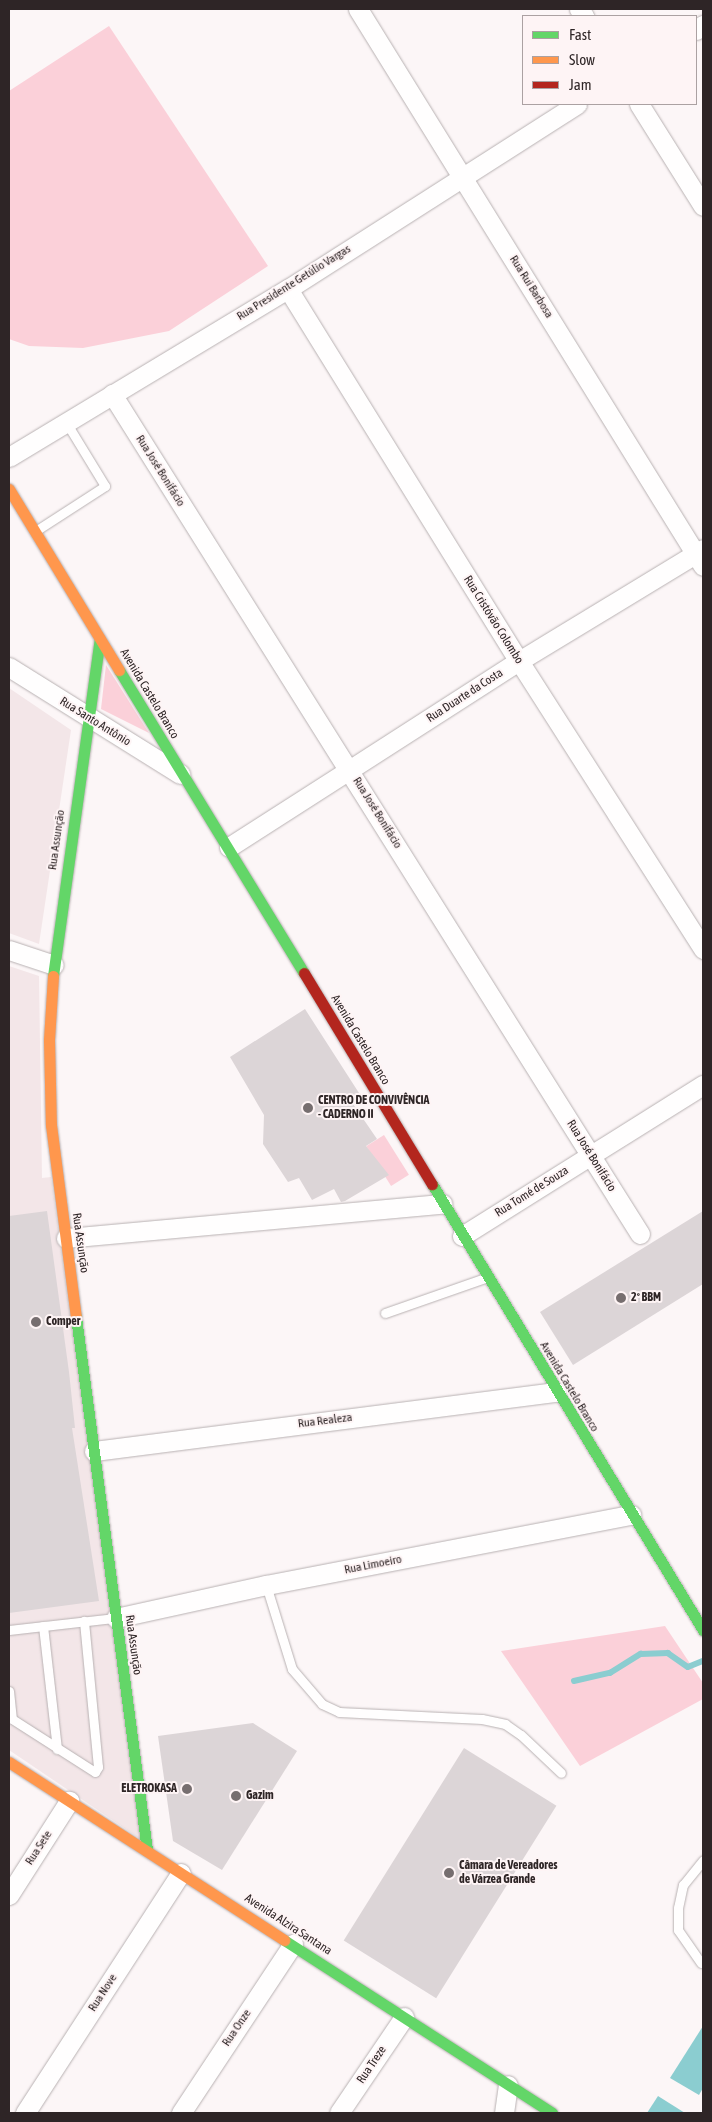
<!DOCTYPE html>
<meta charset="utf-8">
<style>
body{margin:0}
#map{position:relative;width:712px;height:2122px;overflow:hidden;background:#fcf6f7;font-family:"Asap Condensed",sans-serif}
div>[style]{position:absolute}
[style*='--x']{left:calc(var(--x)*1px);top:calc(var(--y)*1px);width:calc(var(--w)*1px);rotate:calc(var(--a)*1deg)}
.built>*{inset:0;background:#f3e6e8}
.green>*{inset:0;background:#fbd0d9;transform-origin:0 0}
.water>*{inset:0;background:#8bcdd0}
.stream>*{height:5.5px;margin:-2.75px;padding:0 2.75px;transform-origin:2.75px;border-radius:2.75px;background:#8bcdd0}
.building>*{inset:0;background:#dcd5d7;transform-origin:0 0}
.roads{filter:drop-shadow(0 0 1px #b8b1b2) drop-shadow(0 0 1px #b8b1b2)}
.lane>*{height:9px;margin:-4.5px;padding:0 4.5px;transform-origin:4.5px;border-radius:4.5px;background:#fffefe}
.street>*{height:19px;margin:-9.5px;padding:0 9.5px;transform-origin:9.5px;border-radius:9.5px;background:#fffefe}
.fast>*{height:11px;margin:-5.5px;padding:0 5.5px;transform-origin:5.5px;border-radius:5.5px;background:#63d668}
.slow>*{height:11px;margin:-5.5px;padding:0 5.5px;transform-origin:5.5px;border-radius:5.5px;background:#ff974d}
.jam>*{height:11px;margin:-5.5px;padding:0 5.5px;transform-origin:5.5px;border-radius:5.5px;background:#b3261e}
.dots>*{width:14px;height:14px;translate:-50% -50%;box-sizing:border-box;border:2px solid #fef4f5;border-radius:50%}
span{translate:-50% -50%;white-space:nowrap;text-align:center;line-height:1.15;-webkit-text-stroke:4px #fef4f5;paint-order:stroke}
.street-label{font-size:12px;color:#2e2526}
.poi-label{font-size:12px;color:#2e2526;font-weight:700}
.left{translate:0 -50%;text-align:left}
.right{translate:-100% -50%;text-align:right}
.frame{position:absolute;inset:0;border:10px solid #2e2526;pointer-events:none}
.legend{position:absolute;left:522px;top:15px;width:175px;height:90px;box-sizing:border-box;background:#fef4f5;border:1px solid #aba1a2;margin:0;padding:6px 9px;list-style:none;font-size:15px;color:#2e2526}
.legend li{display:flex;align-items:center;gap:10px;height:25px}
.legend b{width:25px;border:1px solid #aba1a2}
</style>
<div id="map">
<div class="built">
<div style="clip-path:polygon(9px 688px,71px 730px,39px 944px,9px 933px)"></div>
<div style="clip-path:polygon(9px 966px,39px 976px,42px 1178px,51px 1177px,142px 1840px,9px 1750px)"></div>
</div>
<div class="green">
<div style="clip-path:polygon(109px 26px,268px 266px,169px 331px,83px 348px,29px 346px,9px 339px,9px 91px)"></div>
<div style="clip-path:polygon(106px 665px,149px 733px,101px 709px)"></div>
<div style="left:384px;top:1135px;width:47px;height:21px;rotate:58deg"></div>
<div style="clip-path:polygon(665px 1626px,703px 1683px,703px 1699px,580px 1766px,501px 1651px)"></div>
</div>
<div class="water">
<div style="clip-path:polygon(703px 2026px,703px 2088px,699px 2095px,670px 2078px)"></div>
<div style="clip-path:polygon(658px 2096px,685px 2113px,647px 2113px)"></div>
</div>
<div class="stream">
<div style="--x:574;--y:1681;--w:37;--a:-13"></div>
<div style="--x:610;--y:1673;--w:36;--a:-32"></div>
<div style="--x:641;--y:1654;--w:27;--a:-2"></div>
<div style="--x:668;--y:1653;--w:24;--a:35"></div>
<div style="--x:688;--y:1667;--w:16;--a:-22"></div>
</div>
<div class="building">
<div style="clip-path:polygon(305px 1009px,359px 1093px,351px 1101px,377px 1139px,366px 1146px,389px 1175px,345px 1201px,341px 1202px,334px 1189px,312px 1200px,299px 1178px,288px 1182px,263px 1144px,264px 1115px,230px 1057px)"></div>
<div style="clip-path:polygon(47px 1211px,69px 1372px,75px 1428px,72px 1428px,99px 1601px,9px 1613px,9px 1216px)"></div>
<div style="clip-path:polygon(703px 1211px,703px 1284px,573px 1365px,540px 1312px)"></div>
<div style="clip-path:polygon(253px 1723px,297px 1751px,222px 1870px,173px 1841px,158px 1736px)"></div>
<div style="left:464px;top:1748px;width:109px;height:227px;rotate:32deg"></div>
</div>
<div class="roads">
<div class="lane">
<div style="--x:37;--y:530;--w:81;--a:-32.9"></div>
<div style="--x:105;--y:486;--w:75;--a:-121.4"></div>
<div style="--x:385;--y:1313;--w:106;--a:-19.3"></div>
<div style="--x:266;--y:1585;--w:88;--a:72.8"></div>
<div style="--x:292;--y:1669;--w:46;--a:49.4"></div>
<div style="--x:322;--y:1704;--w:19;--a:25"></div>
<div style="--x:339;--y:1712;--w:143;--a:2.8"></div>
<div style="--x:482;--y:1719;--w:24;--a:12"></div>
<div style="--x:505;--y:1724;--w:19;--a:35"></div>
<div style="--x:521;--y:1735;--w:55;--a:43.5"></div>
<div style="--x:43;--y:1626;--w:124;--a:83.5"></div>
<div style="--x:9;--y:1630;--w:107;--a:-6.5"></div>
<div style="--x:9;--y:1691;--w:28;--a:84"></div>
<div style="--x:9;--y:1717;--w:102;--a:32.6"></div>
<div style="--x:95;--y:1772;--w:6;--a:-59"></div>
<div style="--x:98;--y:1767;--w:147;--a:-95.5"></div>
<div style="--x:701;--y:1963;--w:40;--a:-124.9"></div>
<div style="--x:678;--y:1930;--w:22;--a:-90"></div>
<div style="--x:678;--y:1908;--w:24;--a:-78"></div>
<div style="--x:683;--y:1885;--w:32;--a:-51"></div>
</div>
<div class="street">
<div style="--x:358;--y:9;--w:655;--a:58.23"></div>
<div style="--x:579;--y:9;--w:9;--a:54"></div>
<div style="--x:696;--y:30;--w:9;--a:-36"></div>
<div style="--x:639;--y:104;--w:120;--a:57.9"></div>
<div style="--x:288;--y:289;--w:438;--a:58.2"></div>
<div style="--x:519;--y:661;--w:342;--a:57.4"></div>
<div style="--x:112;--y:394;--w:992;--a:57.85"></div>
<div style="--x:9;--y:457;--w:326;--a:-31.1"></div>
<div style="--x:288;--y:289;--w:343;--a:-32.6"></div>
<div style="--x:9;--y:667;--w:202;--a:32"></div>
<div style="--x:229;--y:847;--w:345;--a:-32.7"></div>
<div style="--x:519;--y:661;--w:215;--a:-31.3"></div>
<div style="--x:9;--y:950;--w:47;--a:18.4"></div>
<div style="--x:462;--y:1236;--w:284;--a:-32.1"></div>
<div style="--x:66;--y:1238;--w:378;--a:-5.2"></div>
<div style="--x:94;--y:1451;--w:466;--a:-7.3"></div>
<div style="--x:116;--y:1618;--w:154;--a:-12.4"></div>
<div style="--x:266;--y:1585;--w:372;--a:-10.9"></div>
<div style="--x:9;--y:1895;--w:112;--a:-57.4"></div>
<div style="--x:25;--y:2113;--w:286;--a:-57"></div>
<div style="--x:181;--y:2113;--w:203;--a:-56.5"></div>
<div style="--x:339;--y:2113;--w:116;--a:-55.9"></div>
<div style="--x:504;--y:2113;--w:28;--a:-82"></div>
</div>
<div class="fast">
<div style="--x:119;--y:670;--w:355;--a:58.6"></div>
<div style="--x:53;--y:976;--w:340;--a:-82.1"></div>
<div style="--x:432;--y:1184;--w:522;--a:58.72"></div>
<div style="--x:76;--y:1317;--w:538;--a:82.41"></div>
<div style="--x:284;--y:1940;--w:319;--a:32.8"></div>
</div>
<div class="slow">
<div style="--x:9;--y:489;--w:212;--a:58.7"></div>
<div style="--x:53;--y:976;--w:64;--a:93.6"></div>
<div style="--x:49;--y:1040;--w:85;--a:88.7"></div>
<div style="--x:51;--y:1125;--w:194;--a:82.6"></div>
<div style="--x:9;--y:1762;--w:328;--a:32.9"></div>
</div>
<div class="jam">
<div style="--x:304;--y:973;--w:247;--a:58.8"></div>
</div>
</div>
<div class="dots">
<div style="left:308px;top:1108px;background:#766e6f"></div>
<div style="left:621px;top:1298px;background:#766e6f"></div>
<div style="left:36px;top:1322px;background:#766e6f"></div>
<div style="left:187px;top:1789px;background:#766e6f"></div>
<div style="left:236px;top:1796px;background:#766e6f"></div>
<div style="left:449px;top:1873px;background:#766e6f"></div>
</div>
<div class="street-label">
<span style="left:294px;top:283px;rotate:-32deg">Rua Presidente Getúlio Vargas</span>
<span style="left:531px;top:287px;rotate:58deg">Rua Rui Barbosa</span>
<span style="left:160px;top:471px;rotate:58deg">Rua José Bonifácio</span>
<span style="left:493px;top:620px;rotate:58deg">Rua Cristóvão Colombo</span>
<span style="left:149px;top:694px;rotate:59deg">Avenida Castelo Branco</span>
<span style="left:465px;top:696px;rotate:-33deg">Rua Duarte da Costa</span>
<span style="left:95px;top:722px;rotate:32deg">Rua Santo Antônio</span>
<span style="left:377px;top:813px;rotate:58deg">Rua José Bonifácio</span>
<span style="left:57px;top:840px;rotate:-82deg">Rua Assunção</span>
<span style="left:360px;top:1040px;rotate:59deg">Avenida Castelo Branco</span>
<span style="left:591px;top:1156px;rotate:58deg">Rua José Bonifácio</span>
<span style="left:532px;top:1192px;rotate:-32deg">Rua Tomé de Souza</span>
<span style="left:80px;top:1243px;rotate:82deg">Rua Assunção</span>
<span style="left:569px;top:1387px;rotate:59deg">Avenida Castelo Branco</span>
<span style="left:325px;top:1421px;rotate:-7deg">Rua Realeza</span>
<span style="left:373px;top:1565px;rotate:-11deg">Rua Limoeiro</span>
<span style="left:133px;top:1645px;rotate:82deg">Rua Assunção</span>
<span style="left:39px;top:1848px;rotate:-57deg">Rua Sete</span>
<span style="left:288px;top:1925px;rotate:33deg">Avenida Alzira Santana</span>
<span style="left:103px;top:1993px;rotate:-57deg">Rua Nove</span>
<span style="left:237px;top:2028px;rotate:-56deg">Rua Onze</span>
<span style="left:372px;top:2065px;rotate:-56deg">Rua Treze</span>
</div>
<div class="poi-label">
<span class="left" style="left:318px;top:1108px">CENTRO DE CONVIVÊNCIA<br>- CADERNO II</span>
<span class="left" style="left:631px;top:1298px">2º BBM</span>
<span class="left" style="left:46px;top:1322px">Comper</span>
<span class="right" style="left:177px;top:1789px">ELETROKASA</span>
<span class="left" style="left:246px;top:1796px">Gazim</span>
<span class="left" style="left:459px;top:1873px">Câmara de Vereadores<br>de Várzea Grande</span>
</div>
<div class="frame"></div>
<ul class="legend">
<li><b style="height:6px;background:#63d668"></b>Fast</li>
<li><b style="height:6px;background:#ff974d"></b>Slow</li>
<li><b style="height:6px;background:#b3261e"></b>Jam</li>
</ul>
</div>
